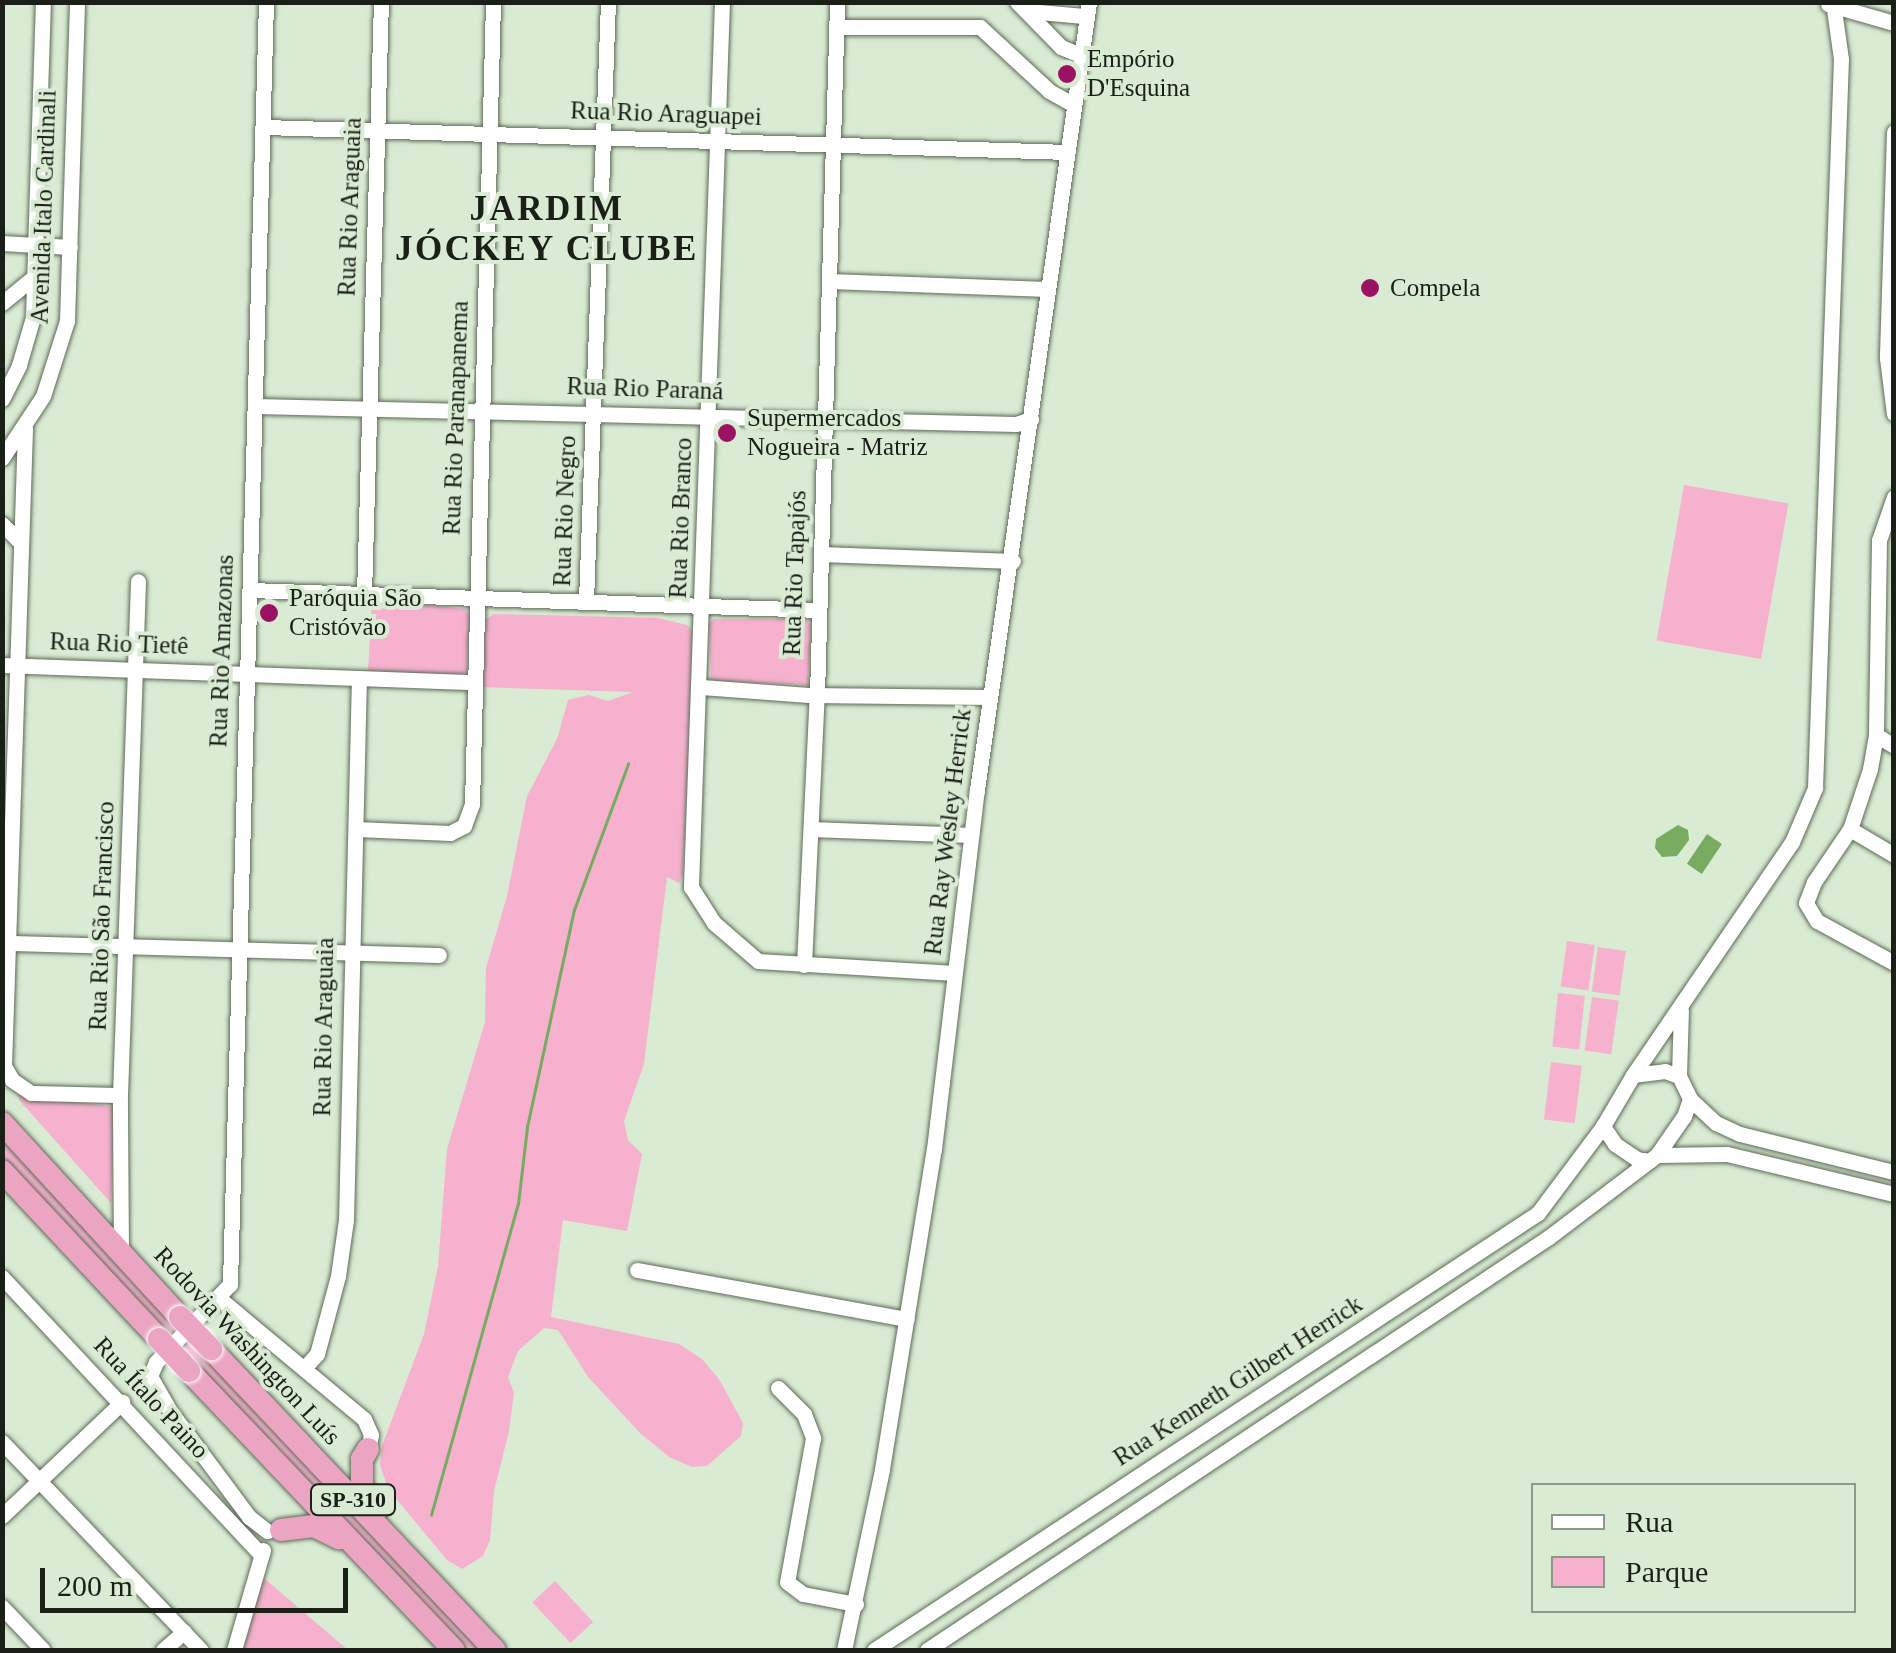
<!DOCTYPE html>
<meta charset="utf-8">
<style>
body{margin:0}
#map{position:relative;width:1896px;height:1653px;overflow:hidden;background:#daebd4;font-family:"Times New Roman",serif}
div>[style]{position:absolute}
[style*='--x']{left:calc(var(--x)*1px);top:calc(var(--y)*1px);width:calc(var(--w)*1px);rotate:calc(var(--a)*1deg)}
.green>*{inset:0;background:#f6b1cf;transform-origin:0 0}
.water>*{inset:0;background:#77ab60;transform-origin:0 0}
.stream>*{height:2.5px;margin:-1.25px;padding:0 1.25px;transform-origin:1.25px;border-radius:1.25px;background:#77ab60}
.roads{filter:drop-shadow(0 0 2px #5c6a56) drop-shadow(0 0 2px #5c6a56)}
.minor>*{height:15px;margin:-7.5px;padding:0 7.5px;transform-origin:7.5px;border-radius:7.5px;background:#fff}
.highway>*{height:22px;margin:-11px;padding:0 11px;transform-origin:11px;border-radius:11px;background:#eba5c3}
.bridges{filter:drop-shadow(0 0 2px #fff) drop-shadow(0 0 2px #fff)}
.highway-bridge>*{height:22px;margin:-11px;padding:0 11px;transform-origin:11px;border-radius:11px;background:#eba5c3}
.dots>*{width:28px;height:28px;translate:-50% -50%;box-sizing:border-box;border:5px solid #daebd4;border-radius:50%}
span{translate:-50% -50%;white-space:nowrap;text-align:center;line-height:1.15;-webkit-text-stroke:8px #daebd4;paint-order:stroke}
.shield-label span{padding:2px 8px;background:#daebd4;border:2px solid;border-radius:8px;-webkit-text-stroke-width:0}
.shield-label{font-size:22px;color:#1a2018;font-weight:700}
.poi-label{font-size:25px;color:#1a2018}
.left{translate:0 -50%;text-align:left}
.street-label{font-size:25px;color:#1a2018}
.district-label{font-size:35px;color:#1a2018;font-weight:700;letter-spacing:2.5px}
.frame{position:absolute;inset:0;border:5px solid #1a2018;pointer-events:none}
.legend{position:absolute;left:1531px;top:1483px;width:325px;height:130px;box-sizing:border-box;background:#daebd4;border:2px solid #8d9a89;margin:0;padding:12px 18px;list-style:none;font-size:30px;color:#1a2018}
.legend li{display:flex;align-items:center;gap:20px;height:50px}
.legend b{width:50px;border:2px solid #8d9a89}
.scale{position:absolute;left:40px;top:1568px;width:308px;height:45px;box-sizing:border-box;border:5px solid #1a2018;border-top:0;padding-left:12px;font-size:30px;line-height:35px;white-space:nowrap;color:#1a2018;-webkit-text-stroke:8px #daebd4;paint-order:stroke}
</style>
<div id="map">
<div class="green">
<div style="left:1684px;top:485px;width:106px;height:158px;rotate:10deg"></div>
<div style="clip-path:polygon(372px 599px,465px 609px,470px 617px,467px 671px,460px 675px,368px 671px)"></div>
<div style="clip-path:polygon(494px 614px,658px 618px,687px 625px,695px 633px,683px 874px,679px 883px,667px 877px,644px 1064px,624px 1121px,628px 1140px,642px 1154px,627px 1231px,563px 1220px,551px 1317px,679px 1344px,702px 1359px,719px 1379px,743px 1423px,741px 1436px,707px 1466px,692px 1467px,669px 1457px,640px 1433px,588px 1377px,558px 1330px,544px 1328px,518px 1351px,508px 1377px,514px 1393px,509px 1431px,494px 1491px,490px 1540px,483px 1556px,462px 1569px,447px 1560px,388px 1489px,380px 1465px,382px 1446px,424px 1334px,438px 1266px,447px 1149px,485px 1022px,486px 968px,507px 896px,527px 796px,557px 739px,568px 700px,589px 695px,608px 701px,633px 692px,480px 687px,483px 621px)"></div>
<div style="clip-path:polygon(714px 619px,806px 619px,811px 626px,808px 685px,711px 681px,709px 623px)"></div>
<div style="left:1567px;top:941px;width:28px;height:46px;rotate:8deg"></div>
<div style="left:1598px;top:947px;width:28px;height:45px;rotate:8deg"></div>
<div style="left:1558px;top:993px;width:27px;height:54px;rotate:6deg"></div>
<div style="left:1592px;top:997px;width:27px;height:54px;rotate:8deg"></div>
<div style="left:1551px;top:1062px;width:31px;height:58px;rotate:7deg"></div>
<div style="clip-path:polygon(18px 1094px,114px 1107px,111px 1203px,19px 1100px)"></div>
<div style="left:2px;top:1136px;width:262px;height:28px;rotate:47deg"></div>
<div style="left:190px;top:1338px;width:430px;height:18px;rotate:47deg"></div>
<div style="clip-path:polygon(261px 1579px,265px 1579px,348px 1650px,238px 1650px)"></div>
<div style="left:555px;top:1581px;width:56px;height:31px;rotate:47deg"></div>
</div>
<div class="water">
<div style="clip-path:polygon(1678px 825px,1688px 830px,1689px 840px,1677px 856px,1662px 857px,1655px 848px,1656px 839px)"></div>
<div style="left:1707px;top:834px;width:18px;height:36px;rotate:34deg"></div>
</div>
<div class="stream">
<div style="--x:431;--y:1515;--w:323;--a:-74.4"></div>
<div style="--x:518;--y:1204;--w:78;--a:-83.3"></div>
<div style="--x:527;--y:1127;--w:222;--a:-77.8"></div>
<div style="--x:574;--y:910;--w:156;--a:-69.7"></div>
</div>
<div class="roads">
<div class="minor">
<div style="--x:266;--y:2;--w:1283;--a:91.61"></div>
<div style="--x:230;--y:1284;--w:108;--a:133.5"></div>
<div style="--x:156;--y:1362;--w:15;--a:113"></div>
<div style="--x:150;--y:1376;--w:40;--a:60.3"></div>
<div style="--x:170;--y:1411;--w:132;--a:53.3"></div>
<div style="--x:249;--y:1517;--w:23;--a:38"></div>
<div style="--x:722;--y:2;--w:886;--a:92.01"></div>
<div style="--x:691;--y:887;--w:43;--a:57.4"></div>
<div style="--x:714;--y:923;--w:58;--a:40.8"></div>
<div style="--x:758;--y:961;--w:197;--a:3.5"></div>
<div style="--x:1017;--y:2;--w:63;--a:45.6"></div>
<div style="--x:1061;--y:47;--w:21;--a:23"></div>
<div style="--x:1828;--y:4;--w:69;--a:16.1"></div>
<div style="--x:1028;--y:11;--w:56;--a:5.1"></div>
<div style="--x:837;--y:27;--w:143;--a:0"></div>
<div style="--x:980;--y:27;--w:94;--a:42.8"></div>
<div style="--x:1049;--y:91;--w:26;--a:29"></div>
<div style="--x:264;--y:127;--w:803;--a:1.78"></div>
<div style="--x:1894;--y:132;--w:226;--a:91.8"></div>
<div style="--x:1887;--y:358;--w:56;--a:82.9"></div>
<div style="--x:2;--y:243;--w:68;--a:3.4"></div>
<div style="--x:830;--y:281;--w:217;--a:2.1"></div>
<div style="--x:2;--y:303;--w:41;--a:-39.1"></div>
<div style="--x:2;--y:399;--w:38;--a:-63"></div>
<div style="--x:19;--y:365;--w:50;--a:-73.7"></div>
<div style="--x:33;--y:317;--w:315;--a:-88.2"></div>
<div style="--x:256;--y:406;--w:760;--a:1.36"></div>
<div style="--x:1016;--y:424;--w:16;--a:-18"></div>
<div style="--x:25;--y:429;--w:637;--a:91.89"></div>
<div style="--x:4;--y:1066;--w:16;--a:60"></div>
<div style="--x:12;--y:1080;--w:23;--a:34"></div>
<div style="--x:31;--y:1093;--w:89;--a:1.3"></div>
<div style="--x:2;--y:458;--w:74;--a:-56.5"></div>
<div style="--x:43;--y:396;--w:79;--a:-72.3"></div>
<div style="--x:67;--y:321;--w:319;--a:-88.2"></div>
<div style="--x:1894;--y:497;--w:46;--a:109.2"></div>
<div style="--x:1879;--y:540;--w:195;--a:90.9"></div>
<div style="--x:1876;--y:735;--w:35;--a:100"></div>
<div style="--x:1870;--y:769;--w:63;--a:108.4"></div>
<div style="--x:1850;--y:829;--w:64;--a:124.2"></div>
<div style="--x:1814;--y:882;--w:22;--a:111"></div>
<div style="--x:1806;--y:903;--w:21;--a:59"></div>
<div style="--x:1817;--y:921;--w:88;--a:28.6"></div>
<div style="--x:2;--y:524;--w:23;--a:45"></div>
<div style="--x:821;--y:554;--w:192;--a:2.1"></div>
<div style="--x:250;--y:590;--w:569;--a:2.01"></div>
<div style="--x:364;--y:594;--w:592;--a:-88.36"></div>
<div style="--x:586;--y:601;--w:599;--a:-87.9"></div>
<div style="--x:2;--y:665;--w:472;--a:2.1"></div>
<div style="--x:701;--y:687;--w:108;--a:4.2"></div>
<div style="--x:809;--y:695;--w:181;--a:0.6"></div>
<div style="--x:1876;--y:735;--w:21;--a:31"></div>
<div style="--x:356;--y:829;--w:94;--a:2.4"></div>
<div style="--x:450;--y:833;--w:16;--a:-27"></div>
<div style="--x:464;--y:826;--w:23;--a:-70"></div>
<div style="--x:472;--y:804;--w:802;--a:-88.5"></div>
<div style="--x:811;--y:829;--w:160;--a:2.1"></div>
<div style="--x:1850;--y:829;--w:51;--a:30.6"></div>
<div style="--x:11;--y:943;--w:428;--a:1.6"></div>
<div style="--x:804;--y:965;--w:271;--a:-87.3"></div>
<div style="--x:817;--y:694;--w:692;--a:-88.34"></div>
<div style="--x:1665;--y:1071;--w:15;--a:20"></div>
<div style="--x:1679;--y:1076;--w:25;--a:64"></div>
<div style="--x:1690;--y:1099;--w:18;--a:109"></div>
<div style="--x:1684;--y:1116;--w:47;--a:124.7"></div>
<div style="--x:1657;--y:1155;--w:10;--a:143"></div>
<div style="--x:1649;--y:1161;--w:12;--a:-171"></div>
<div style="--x:1637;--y:1159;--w:27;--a:-146"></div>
<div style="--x:1615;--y:1144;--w:22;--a:-124"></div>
<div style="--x:1603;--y:1126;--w:59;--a:-59.5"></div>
<div style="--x:1633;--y:1075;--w:32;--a:-7"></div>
<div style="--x:1633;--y:1075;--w:282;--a:-55.7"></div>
<div style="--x:1792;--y:842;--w:59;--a:-66.9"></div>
<div style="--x:1815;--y:788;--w:729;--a:-87.96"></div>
<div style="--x:1841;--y:59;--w:58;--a:-98"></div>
<div style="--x:1679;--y:1076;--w:66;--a:-88.3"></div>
<div style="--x:1690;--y:1099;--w:35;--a:43"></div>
<div style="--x:1716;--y:1123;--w:26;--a:25"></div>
<div style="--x:1740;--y:1134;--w:159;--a:13.9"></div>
<div style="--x:1657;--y:1155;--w:70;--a:-0.8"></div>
<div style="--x:1727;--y:1154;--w:172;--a:13.5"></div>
<div style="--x:121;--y:1253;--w:158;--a:-90.4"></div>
<div style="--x:120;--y:1095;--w:514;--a:-87.99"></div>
<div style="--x:637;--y:1270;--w:274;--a:10.3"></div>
<div style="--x:2;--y:1277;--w:380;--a:47"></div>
<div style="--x:220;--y:1299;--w:187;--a:39.8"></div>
<div style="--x:364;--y:1419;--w:17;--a:66"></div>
<div style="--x:371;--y:1435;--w:14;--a:102"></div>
<div style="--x:304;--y:1368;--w:19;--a:-47"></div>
<div style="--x:317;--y:1354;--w:81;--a:-74.9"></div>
<div style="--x:338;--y:1276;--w:57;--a:-81.9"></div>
<div style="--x:346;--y:1220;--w:542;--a:-88.63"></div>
<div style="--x:778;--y:1388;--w:37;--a:45"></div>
<div style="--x:804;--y:1414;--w:26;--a:69"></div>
<div style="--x:813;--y:1438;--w:146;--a:100.2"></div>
<div style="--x:787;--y:1582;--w:20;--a:37"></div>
<div style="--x:803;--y:1594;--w:54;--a:10.7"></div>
<div style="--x:2;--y:1442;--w:288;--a:46.3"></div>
<div style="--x:2;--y:1516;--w:166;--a:-43.5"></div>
<div style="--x:2;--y:1607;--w:59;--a:46.4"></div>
<div style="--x:163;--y:1650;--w:28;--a:-41"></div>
<div style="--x:234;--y:1650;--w:104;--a:-73.8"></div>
<div style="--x:844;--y:1650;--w:185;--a:-78.1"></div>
<div style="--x:882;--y:1469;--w:324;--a:-80.8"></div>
<div style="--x:934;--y:1149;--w:362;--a:-83.2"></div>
<div style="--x:977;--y:790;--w:796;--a:-81.91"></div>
<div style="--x:874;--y:1650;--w:795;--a:-33.35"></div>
<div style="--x:1538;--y:1213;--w:109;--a:-53.2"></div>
<div style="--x:927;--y:1650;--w:747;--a:-33.58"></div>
<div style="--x:1549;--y:1237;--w:126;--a:-37.2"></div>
</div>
<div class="highway">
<div style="--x:2;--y:1123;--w:263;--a:47.5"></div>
<div style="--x:2;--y:1171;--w:230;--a:46.9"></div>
<div style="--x:211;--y:1349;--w:414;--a:46.7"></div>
<div style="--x:189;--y:1371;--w:385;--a:46.5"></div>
<div style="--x:368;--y:1449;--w:12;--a:121"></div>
<div style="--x:362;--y:1459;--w:27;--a:90"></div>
<div style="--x:362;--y:1486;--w:28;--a:60"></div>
<div style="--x:281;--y:1530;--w:33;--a:-7"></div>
<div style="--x:314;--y:1526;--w:28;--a:26"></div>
</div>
</div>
<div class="bridges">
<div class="highway-bridge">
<div style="--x:180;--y:1317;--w:45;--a:45.9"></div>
<div style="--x:159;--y:1339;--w:44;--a:46.8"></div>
</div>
</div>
<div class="dots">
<div style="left:1067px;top:74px;background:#9b1263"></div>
<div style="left:1370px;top:288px;background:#9b1263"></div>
<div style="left:727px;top:433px;background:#9b1263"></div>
<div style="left:269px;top:613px;background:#9b1263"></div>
</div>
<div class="shield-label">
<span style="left:353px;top:1500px">SP-310</span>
</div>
<div class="poi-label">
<span class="left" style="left:1087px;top:74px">Empório<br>D'Esquina</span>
<span class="left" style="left:1390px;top:288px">Compela</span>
<span class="left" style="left:747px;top:433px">Supermercados<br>Nogueira - Matriz</span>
<span class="left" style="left:289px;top:613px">Paróquia São<br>Cristóvão</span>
</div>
<div class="street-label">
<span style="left:666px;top:114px;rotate:2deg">Rua Rio Araguapei</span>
<span style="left:44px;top:207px;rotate:-88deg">Avenida Italo Cardinali</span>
<span style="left:350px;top:207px;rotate:-88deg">Rua Rio Araguaia</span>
<span style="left:645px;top:389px;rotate:2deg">Rua Rio Paraná</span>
<span style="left:456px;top:418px;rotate:-88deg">Rua Rio Paranapanema</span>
<span style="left:565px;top:511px;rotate:-88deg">Rua Rio Negro</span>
<span style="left:681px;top:518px;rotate:-88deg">Rua Rio Branco</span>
<span style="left:795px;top:573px;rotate:-88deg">Rua Rio Tapajós</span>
<span style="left:119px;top:644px;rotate:2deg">Rua Rio Tietê</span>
<span style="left:222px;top:651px;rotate:-88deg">Rua Rio Amazonas</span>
<span style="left:948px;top:832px;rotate:-83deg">Rua Ray Wesley Herrick</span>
<span style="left:102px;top:916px;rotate:-88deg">Rua Rio São Francisco</span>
<span style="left:324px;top:1027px;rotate:-89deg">Rua Rio Araguaia</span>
<span style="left:247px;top:1346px;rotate:47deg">Rodovia Washington Luís</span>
<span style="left:1238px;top:1381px;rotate:-33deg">Rua Kenneth Gilbert Herrick</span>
<span style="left:151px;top:1398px;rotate:47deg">Rua Ítalo Paino</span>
</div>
<div class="district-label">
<span style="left:547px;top:229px">JARDIM<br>JÓCKEY CLUBE</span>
</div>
<div class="frame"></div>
<ul class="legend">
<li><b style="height:12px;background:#fff"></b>Rua</li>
<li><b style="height:28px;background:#f6b1cf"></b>Parque</li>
</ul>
<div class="scale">200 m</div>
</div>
